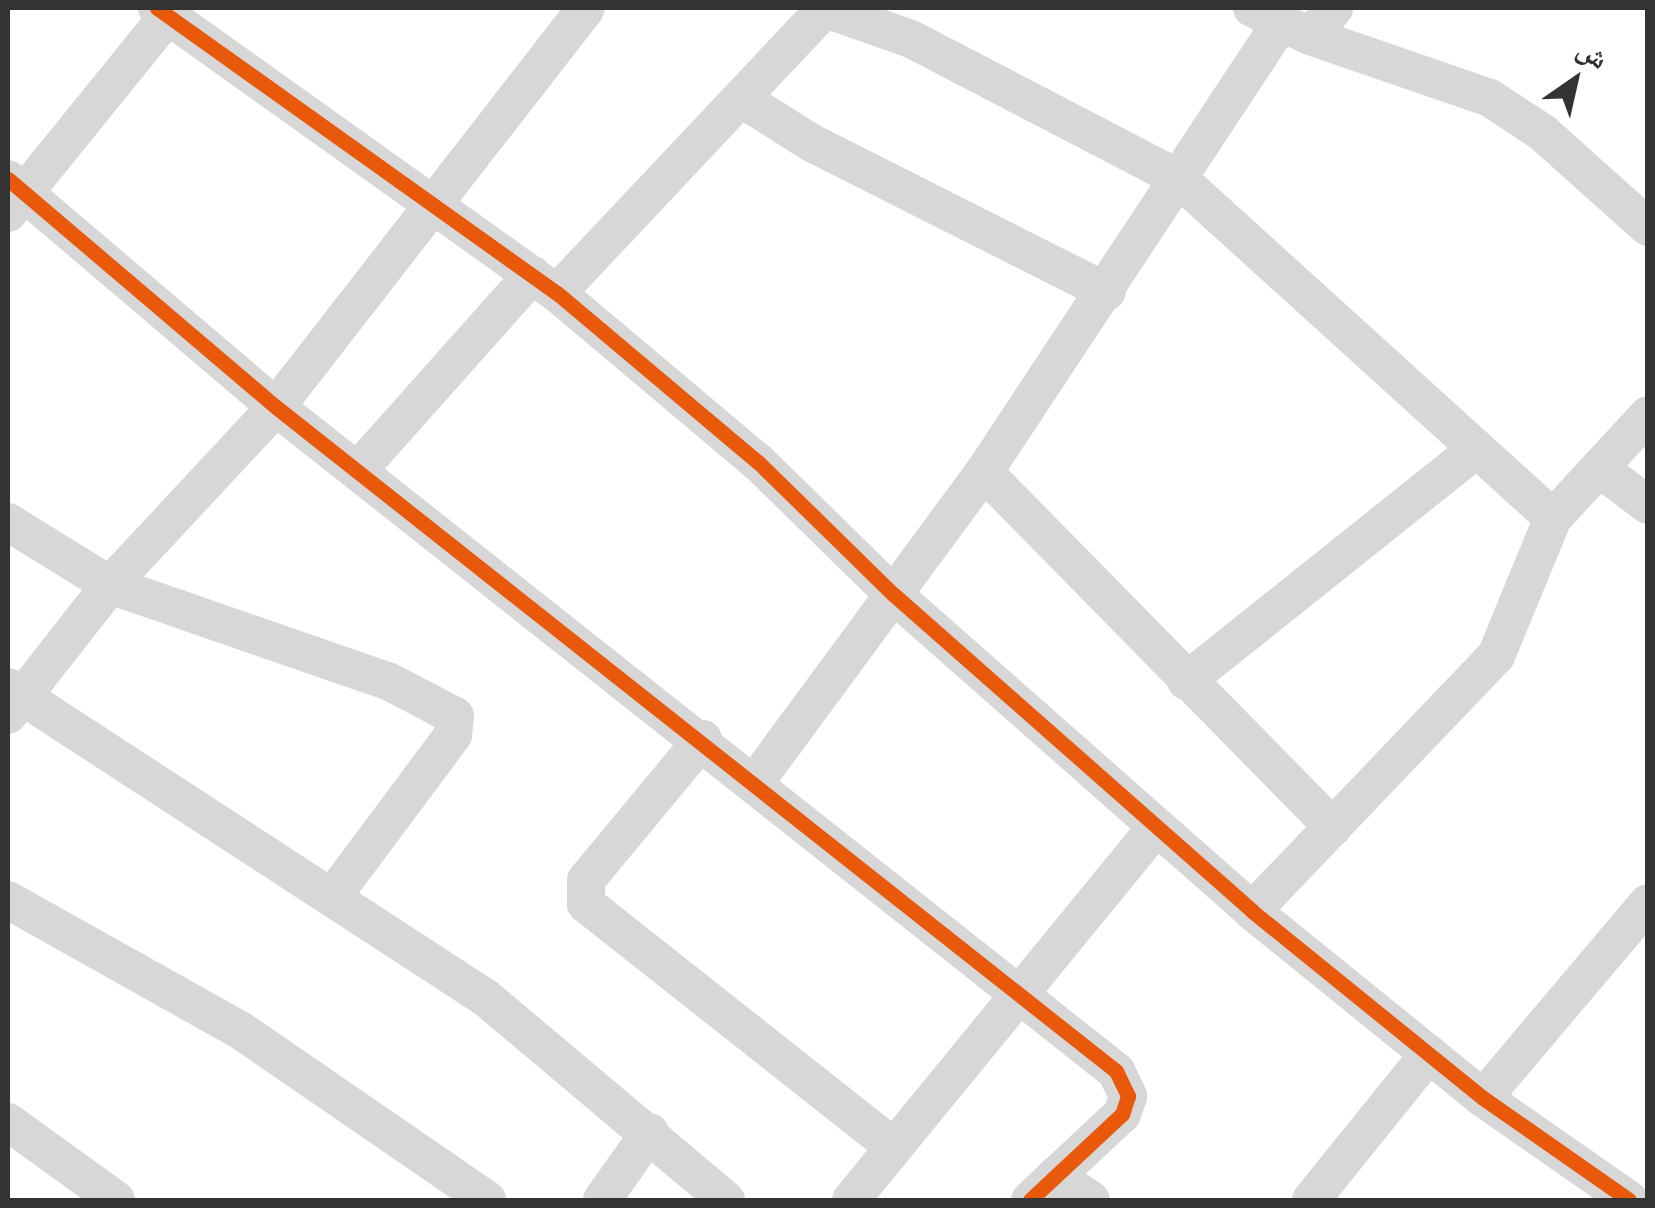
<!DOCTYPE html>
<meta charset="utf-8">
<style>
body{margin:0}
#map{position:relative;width:1655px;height:1208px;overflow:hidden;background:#fff;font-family:"Alegreya Sans","Noto Naskh Arabic",sans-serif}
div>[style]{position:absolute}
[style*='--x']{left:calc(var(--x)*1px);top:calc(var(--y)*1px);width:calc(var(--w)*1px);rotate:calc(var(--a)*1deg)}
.minor>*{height:38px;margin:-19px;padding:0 19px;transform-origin:19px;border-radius:19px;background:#d7d7d7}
.cycleway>*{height:15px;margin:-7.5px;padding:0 7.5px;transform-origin:7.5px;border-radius:7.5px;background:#e8590c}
span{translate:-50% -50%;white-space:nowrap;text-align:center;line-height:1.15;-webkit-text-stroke:10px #fff;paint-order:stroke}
.frame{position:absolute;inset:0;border:10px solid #333;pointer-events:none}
.north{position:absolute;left:1525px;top:30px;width:100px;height:100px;-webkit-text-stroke:8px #fff;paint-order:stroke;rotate:34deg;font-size:28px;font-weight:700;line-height:40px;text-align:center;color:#333}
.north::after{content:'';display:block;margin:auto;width:35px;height:45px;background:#333;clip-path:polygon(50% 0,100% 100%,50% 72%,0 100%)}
</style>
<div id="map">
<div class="minor">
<div style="--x:157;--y:8;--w:491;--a:35.5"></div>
<div style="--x:557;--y:293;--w:263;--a:40.1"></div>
<div style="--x:758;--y:462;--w:189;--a:44.4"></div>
<div style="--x:893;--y:594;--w:479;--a:41.4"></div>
<div style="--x:1252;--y:911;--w:297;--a:39"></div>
<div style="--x:1483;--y:1098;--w:178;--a:34.9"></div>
<div style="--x:823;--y:8;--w:93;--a:19.4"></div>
<div style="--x:911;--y:39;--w:301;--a:27.5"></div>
<div style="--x:1178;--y:178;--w:506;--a:42.2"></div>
<div style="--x:1252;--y:8;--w:64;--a:25.8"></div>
<div style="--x:1310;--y:36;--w:190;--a:19"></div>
<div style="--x:1490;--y:98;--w:64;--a:33.4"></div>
<div style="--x:1543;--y:133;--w:141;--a:41.8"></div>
<div style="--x:1310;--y:36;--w:37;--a:-49"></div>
<div style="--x:742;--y:99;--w:83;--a:32.2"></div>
<div style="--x:812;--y:143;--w:330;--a:26.8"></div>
<div style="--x:8;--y:179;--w:352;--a:40.4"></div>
<div style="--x:276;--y:407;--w:1071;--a:38.33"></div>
<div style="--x:1116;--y:1071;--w:28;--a:64"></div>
<div style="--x:1128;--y:1096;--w:19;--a:108"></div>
<div style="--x:1122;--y:1114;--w:126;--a:136.9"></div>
<div style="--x:8;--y:213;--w:252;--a:-51"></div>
<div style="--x:557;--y:293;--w:390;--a:-46.7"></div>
<div style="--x:360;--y:468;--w:259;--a:-48.3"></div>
<div style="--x:1599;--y:468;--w:61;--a:37.1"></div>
<div style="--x:984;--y:472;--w:498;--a:45.5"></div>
<div style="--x:8;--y:522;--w:120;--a:31.7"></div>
<div style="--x:110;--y:585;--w:296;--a:19.1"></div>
<div style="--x:390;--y:682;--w:73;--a:27.6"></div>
<div style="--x:455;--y:716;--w:19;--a:96"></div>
<div style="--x:453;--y:735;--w:201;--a:126.7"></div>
<div style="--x:1186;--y:681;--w:369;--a:-38.6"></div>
<div style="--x:8;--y:687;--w:570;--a:33.05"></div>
<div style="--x:486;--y:998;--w:314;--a:40.1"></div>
<div style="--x:8;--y:715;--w:165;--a:-51.9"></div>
<div style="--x:110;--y:585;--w:243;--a:-47"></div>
<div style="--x:276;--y:407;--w:505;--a:-52.15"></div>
<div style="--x:703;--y:739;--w:183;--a:129.7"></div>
<div style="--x:586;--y:880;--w:24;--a:90"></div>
<div style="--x:586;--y:904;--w:389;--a:38.3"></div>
<div style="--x:756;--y:781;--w:384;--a:-53.6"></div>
<div style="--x:984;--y:472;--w:537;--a:-56.55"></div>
<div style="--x:8;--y:900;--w:266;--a:29.3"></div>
<div style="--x:240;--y:1030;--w:300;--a:34.5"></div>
<div style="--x:1252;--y:911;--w:353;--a:-46.3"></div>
<div style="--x:1496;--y:656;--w:149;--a:-67.6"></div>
<div style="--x:1553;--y:518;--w:140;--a:-47.3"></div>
<div style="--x:1483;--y:1098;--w:255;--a:-49.8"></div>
<div style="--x:8;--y:1122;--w:133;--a:35.8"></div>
<div style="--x:1055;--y:1176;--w:43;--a:33.7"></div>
<div style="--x:602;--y:1200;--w:83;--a:-54.8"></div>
<div style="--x:851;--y:1200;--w:482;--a:-50.7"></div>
<div style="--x:1311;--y:1200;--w:188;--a:-51.1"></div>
</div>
<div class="cycleway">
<div style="--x:157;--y:8;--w:491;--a:35.5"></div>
<div style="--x:557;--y:293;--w:263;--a:40.1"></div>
<div style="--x:758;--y:462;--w:189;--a:44.4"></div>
<div style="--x:893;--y:594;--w:479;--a:41.4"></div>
<div style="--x:1252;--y:911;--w:297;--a:39"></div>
<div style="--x:1483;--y:1098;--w:178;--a:34.9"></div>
<div style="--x:8;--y:179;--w:352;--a:40.4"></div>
<div style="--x:276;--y:407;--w:1071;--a:38.33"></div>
<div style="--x:1116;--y:1071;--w:28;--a:64"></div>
<div style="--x:1128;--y:1096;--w:19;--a:108"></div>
<div style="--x:1122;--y:1114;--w:126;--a:136.9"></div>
</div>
<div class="frame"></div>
<div class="north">ش</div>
</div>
